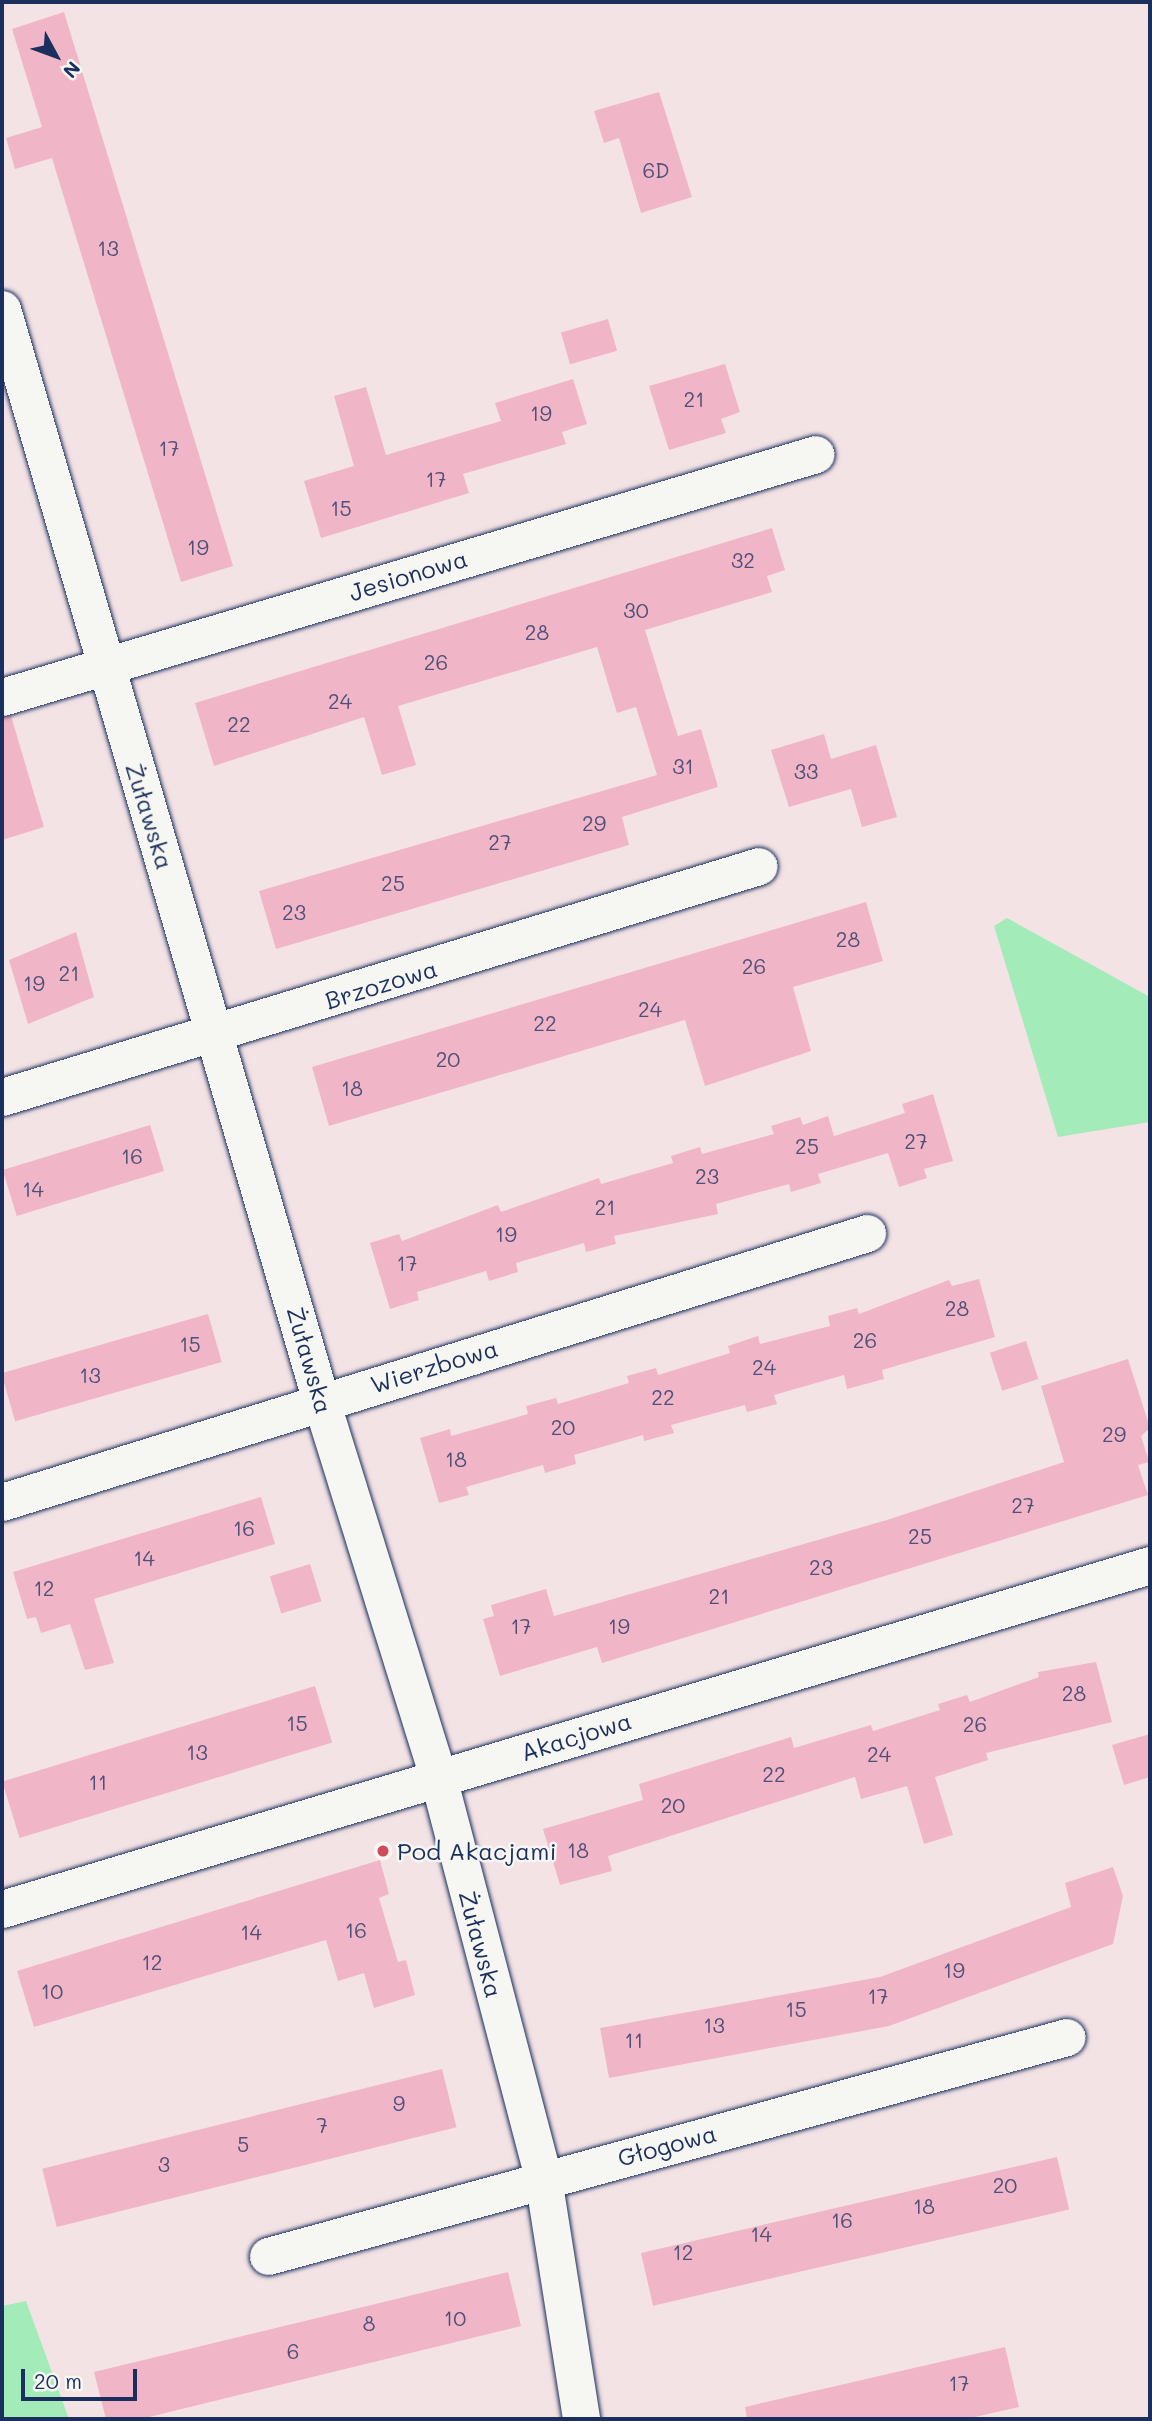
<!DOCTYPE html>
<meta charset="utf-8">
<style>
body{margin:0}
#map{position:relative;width:1152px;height:2421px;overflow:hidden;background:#f4e3e5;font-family:Mali,sans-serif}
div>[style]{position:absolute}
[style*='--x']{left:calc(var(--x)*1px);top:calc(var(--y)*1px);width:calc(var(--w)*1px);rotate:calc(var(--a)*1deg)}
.green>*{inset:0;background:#a3ebb8}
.building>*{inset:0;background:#f0b6c8;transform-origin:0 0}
.roads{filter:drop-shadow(0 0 2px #1b2f5e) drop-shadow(0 0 2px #1b2f5e)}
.street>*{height:37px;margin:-18.5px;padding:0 18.5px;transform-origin:18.5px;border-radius:18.5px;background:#f6f6f2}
.dots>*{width:19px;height:19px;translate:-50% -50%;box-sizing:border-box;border:4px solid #f6f6f2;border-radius:50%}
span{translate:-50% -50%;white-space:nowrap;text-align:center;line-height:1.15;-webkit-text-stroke:5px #f6f6f2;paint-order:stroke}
.number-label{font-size:21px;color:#505178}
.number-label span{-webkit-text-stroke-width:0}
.street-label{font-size:24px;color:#1b2f5e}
.poi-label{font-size:24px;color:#1b2f5e}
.left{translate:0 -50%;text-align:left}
.frame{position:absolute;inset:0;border:4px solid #1b2f5e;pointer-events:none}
.north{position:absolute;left:21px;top:21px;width:70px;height:70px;-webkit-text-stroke:5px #f6f6f2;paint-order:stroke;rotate:131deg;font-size:19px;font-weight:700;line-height:28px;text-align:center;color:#1b2f5e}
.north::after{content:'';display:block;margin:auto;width:24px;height:32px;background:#1b2f5e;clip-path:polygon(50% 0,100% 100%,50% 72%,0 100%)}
.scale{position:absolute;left:21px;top:2369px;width:116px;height:32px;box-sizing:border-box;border:4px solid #1b2f5e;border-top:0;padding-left:9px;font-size:21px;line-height:24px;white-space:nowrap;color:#1b2f5e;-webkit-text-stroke:5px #f6f6f2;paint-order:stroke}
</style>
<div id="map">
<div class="green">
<div style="clip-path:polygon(1007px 918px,1150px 997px,1150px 1122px,1058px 1137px,994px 926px)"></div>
<div style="clip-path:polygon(26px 2301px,69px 2419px,2px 2419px,2px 2306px)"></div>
</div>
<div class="building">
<div style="clip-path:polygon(64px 12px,233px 566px,181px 582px,52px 158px,15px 169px,6px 138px,42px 127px,12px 29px)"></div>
<div style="clip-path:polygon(659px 92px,692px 197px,641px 213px,619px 138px,604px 143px,594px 111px)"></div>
<div style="left:608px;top:319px;width:33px;height:49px;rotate:74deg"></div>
<div style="clip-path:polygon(725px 364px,740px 412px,721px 419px,726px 433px,669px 450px,649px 386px)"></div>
<div style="clip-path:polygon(573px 379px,587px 424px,562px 432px,566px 444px,463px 474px,469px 493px,321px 538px,304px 481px,354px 466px,334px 396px,366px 387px,386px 455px,501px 421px,495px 403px)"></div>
<div style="clip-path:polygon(772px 528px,785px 570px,767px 576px,772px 592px,645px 630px,678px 736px,701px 729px,718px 787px,622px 817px,629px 845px,276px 949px,259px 891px,657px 775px,636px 707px,617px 713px,597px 647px,398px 706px,416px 765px,382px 775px,364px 717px,214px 766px,195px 703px)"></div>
<div style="clip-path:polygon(11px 716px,44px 827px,2px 840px,2px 717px)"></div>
<div style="clip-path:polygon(824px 734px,831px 759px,876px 745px,897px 817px,862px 827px,851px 789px,789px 807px,771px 750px)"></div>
<div style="clip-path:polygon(866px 902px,883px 961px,793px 987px,811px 1051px,705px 1086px,685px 1020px,329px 1126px,312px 1067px)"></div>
<div style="clip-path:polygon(76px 932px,94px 997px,28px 1024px,9px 960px)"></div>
<div style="clip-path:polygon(933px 1094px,953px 1161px,924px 1169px,927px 1178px,899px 1187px,888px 1153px,818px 1174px,821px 1183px,791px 1192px,789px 1184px,716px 1204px,718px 1214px,614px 1236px,616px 1244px,586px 1252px,584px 1243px,516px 1263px,518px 1272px,489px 1281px,486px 1271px,417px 1292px,419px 1300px,390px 1309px,370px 1243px,399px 1234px,402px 1241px,498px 1205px,501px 1212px,599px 1178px,601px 1184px,673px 1163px,671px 1156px,700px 1147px,702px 1154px,774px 1134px,771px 1126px,800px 1117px,803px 1125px,828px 1116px,834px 1136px,905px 1113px,902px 1104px)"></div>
<div style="left:150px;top:1125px;width:48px;height:154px;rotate:73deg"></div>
<div style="clip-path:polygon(979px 1279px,995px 1337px,882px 1370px,884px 1379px,847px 1389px,844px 1375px,774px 1395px,777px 1404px,747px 1412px,745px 1405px,671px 1425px,674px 1433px,644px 1441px,643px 1435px,574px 1455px,576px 1464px,545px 1473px,543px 1465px,466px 1487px,469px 1495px,439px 1503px,420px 1438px,450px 1429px,451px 1436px,528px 1414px,526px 1406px,556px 1398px,558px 1404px,629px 1383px,627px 1376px,656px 1368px,658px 1375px,730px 1353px,728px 1346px,758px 1336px,760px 1344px,830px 1326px,828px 1316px,857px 1308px,859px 1314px,949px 1280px,952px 1286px)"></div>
<div style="left:208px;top:1314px;width:50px;height:215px;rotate:74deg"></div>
<div style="left:1026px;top:1341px;width:40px;height:38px;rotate:72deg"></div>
<div style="clip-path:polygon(1128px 1359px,1150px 1428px,1141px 1436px,1149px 1462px,1138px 1465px,1148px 1495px,602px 1663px,597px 1647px,500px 1676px,483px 1619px,494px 1616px,491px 1605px,546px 1589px,554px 1616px,887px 1520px,1064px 1462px,1041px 1386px)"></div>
<div style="clip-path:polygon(261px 1497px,275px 1544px,94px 1599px,114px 1663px,85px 1670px,70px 1624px,41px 1633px,36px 1617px,27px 1619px,13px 1572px)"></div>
<div style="left:310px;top:1564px;width:39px;height:42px;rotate:73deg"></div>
<div style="clip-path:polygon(1096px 1662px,1112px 1722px,986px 1753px,988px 1760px,935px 1777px,953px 1835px,924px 1844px,907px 1786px,861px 1799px,855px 1777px,608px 1856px,612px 1871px,560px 1885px,543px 1829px,643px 1800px,639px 1784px,791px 1737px,794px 1748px,871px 1725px,873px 1731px,940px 1710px,938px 1704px,967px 1695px,970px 1702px,1039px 1677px,1038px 1672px)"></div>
<div style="left:315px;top:1686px;width:59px;height:327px;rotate:73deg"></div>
<div style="clip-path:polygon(1150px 1734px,1150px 1777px,1124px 1785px,1112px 1745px)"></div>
<div style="clip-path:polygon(380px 1860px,389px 1894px,379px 1898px,398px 1962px,406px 1960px,415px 1995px,374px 2008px,364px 1973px,338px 1981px,326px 1940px,34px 2027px,17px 1971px)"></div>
<div style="clip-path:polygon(1113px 1867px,1123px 1896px,1113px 1944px,889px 2026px,609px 2078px,600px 2028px,880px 1977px,1071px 1907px,1065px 1883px)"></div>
<div style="left:442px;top:2069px;width:60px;height:412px;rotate:76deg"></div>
<div style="left:1057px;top:2157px;width:54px;height:427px;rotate:77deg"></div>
<div style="clip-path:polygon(508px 2272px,521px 2326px,141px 2419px,106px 2419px,94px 2372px)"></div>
<div style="clip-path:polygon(1005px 2347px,1019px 2407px,966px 2419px,747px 2419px,745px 2407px)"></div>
</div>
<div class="roads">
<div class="street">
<div style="--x:2;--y:309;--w:1138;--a:73.72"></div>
<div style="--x:321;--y:1401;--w:394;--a:72.7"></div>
<div style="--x:438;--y:1777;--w:415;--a:75.3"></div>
<div style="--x:543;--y:2178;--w:244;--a:81"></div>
<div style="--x:2;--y:697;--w:849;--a:-16.62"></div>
<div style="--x:2;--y:1097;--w:791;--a:-16.97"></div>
<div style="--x:2;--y:1502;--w:906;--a:-17.27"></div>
<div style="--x:2;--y:1909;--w:1198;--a:-16.68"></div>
<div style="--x:268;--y:2256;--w:828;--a:-15.33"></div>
</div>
</div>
<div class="dots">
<div style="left:383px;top:1851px;background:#d1495b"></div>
</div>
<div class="number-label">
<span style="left:656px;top:170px">6D</span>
<span style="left:108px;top:248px">13</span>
<span style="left:694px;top:399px">21</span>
<span style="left:541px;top:413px">19</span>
<span style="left:169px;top:448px">17</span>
<span style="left:436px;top:479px">17</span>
<span style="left:341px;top:508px">15</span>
<span style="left:198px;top:547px">19</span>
<span style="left:743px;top:560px">32</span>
<span style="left:636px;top:610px">30</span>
<span style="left:537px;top:632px">28</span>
<span style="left:436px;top:662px">26</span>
<span style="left:340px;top:701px">24</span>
<span style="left:239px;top:724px">22</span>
<span style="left:683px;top:766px">31</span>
<span style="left:806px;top:771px">33</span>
<span style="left:594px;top:823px">29</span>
<span style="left:500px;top:842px">27</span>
<span style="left:393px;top:883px">25</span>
<span style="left:294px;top:912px">23</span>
<span style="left:848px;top:939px">28</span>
<span style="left:754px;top:966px">26</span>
<span style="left:69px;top:973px">21</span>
<span style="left:34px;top:983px">19</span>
<span style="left:650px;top:1009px">24</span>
<span style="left:545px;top:1023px">22</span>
<span style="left:448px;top:1059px">20</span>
<span style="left:352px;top:1088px">18</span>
<span style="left:916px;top:1141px">27</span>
<span style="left:807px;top:1146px">25</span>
<span style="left:132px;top:1156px">16</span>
<span style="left:707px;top:1176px">23</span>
<span style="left:33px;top:1189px">14</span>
<span style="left:605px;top:1207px">21</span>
<span style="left:506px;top:1234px">19</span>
<span style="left:407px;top:1263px">17</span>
<span style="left:957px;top:1308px">28</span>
<span style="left:865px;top:1340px">26</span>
<span style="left:190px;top:1344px">15</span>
<span style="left:764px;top:1367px">24</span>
<span style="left:90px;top:1375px">13</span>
<span style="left:663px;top:1397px">22</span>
<span style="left:563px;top:1427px">20</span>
<span style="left:1114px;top:1434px">29</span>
<span style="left:456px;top:1459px">18</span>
<span style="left:1023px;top:1505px">27</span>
<span style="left:244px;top:1528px">16</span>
<span style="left:920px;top:1536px">25</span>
<span style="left:144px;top:1558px">14</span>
<span style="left:821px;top:1567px">23</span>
<span style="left:44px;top:1588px">12</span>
<span style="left:719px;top:1596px">21</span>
<span style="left:521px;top:1626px">17</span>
<span style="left:619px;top:1626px">19</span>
<span style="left:1074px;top:1693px">28</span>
<span style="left:297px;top:1723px">15</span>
<span style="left:975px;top:1724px">26</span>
<span style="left:197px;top:1752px">13</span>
<span style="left:879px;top:1754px">24</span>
<span style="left:774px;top:1774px">22</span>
<span style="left:98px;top:1782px">11</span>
<span style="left:673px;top:1805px">20</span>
<span style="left:578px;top:1850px">18</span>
<span style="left:356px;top:1930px">16</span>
<span style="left:251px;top:1932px">14</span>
<span style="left:152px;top:1962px">12</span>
<span style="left:954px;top:1970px">19</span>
<span style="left:52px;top:1991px">10</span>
<span style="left:878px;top:1996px">17</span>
<span style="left:796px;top:2009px">15</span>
<span style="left:714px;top:2025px">13</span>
<span style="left:634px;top:2040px">11</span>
<span style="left:399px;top:2103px">9</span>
<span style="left:322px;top:2125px">7</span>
<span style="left:243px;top:2144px">5</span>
<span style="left:164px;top:2164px">3</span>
<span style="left:1005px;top:2185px">20</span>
<span style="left:924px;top:2206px">18</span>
<span style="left:842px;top:2220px">16</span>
<span style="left:761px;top:2234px">14</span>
<span style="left:683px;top:2252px">12</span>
<span style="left:455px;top:2318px">10</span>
<span style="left:369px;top:2323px">8</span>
<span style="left:293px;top:2351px">6</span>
<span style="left:959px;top:2383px">17</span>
</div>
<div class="street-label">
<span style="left:408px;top:575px;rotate:-17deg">Jesionowa</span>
<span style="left:150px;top:816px;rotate:73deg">Żuławska</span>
<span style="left:381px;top:984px;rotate:-17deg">Brzozowa</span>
<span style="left:310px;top:1360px;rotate:74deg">Żuławska</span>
<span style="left:434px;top:1366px;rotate:-17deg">Wierzbowa</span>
<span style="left:576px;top:1736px;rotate:-17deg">Akacjowa</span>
<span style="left:481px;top:1944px;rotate:75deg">Żuławska</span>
<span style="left:667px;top:2145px;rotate:-15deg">Głogowa</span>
</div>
<div class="poi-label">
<span class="left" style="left:397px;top:1851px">Pod Akacjami</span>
</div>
<div class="frame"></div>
<div class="north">N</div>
<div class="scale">20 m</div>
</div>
